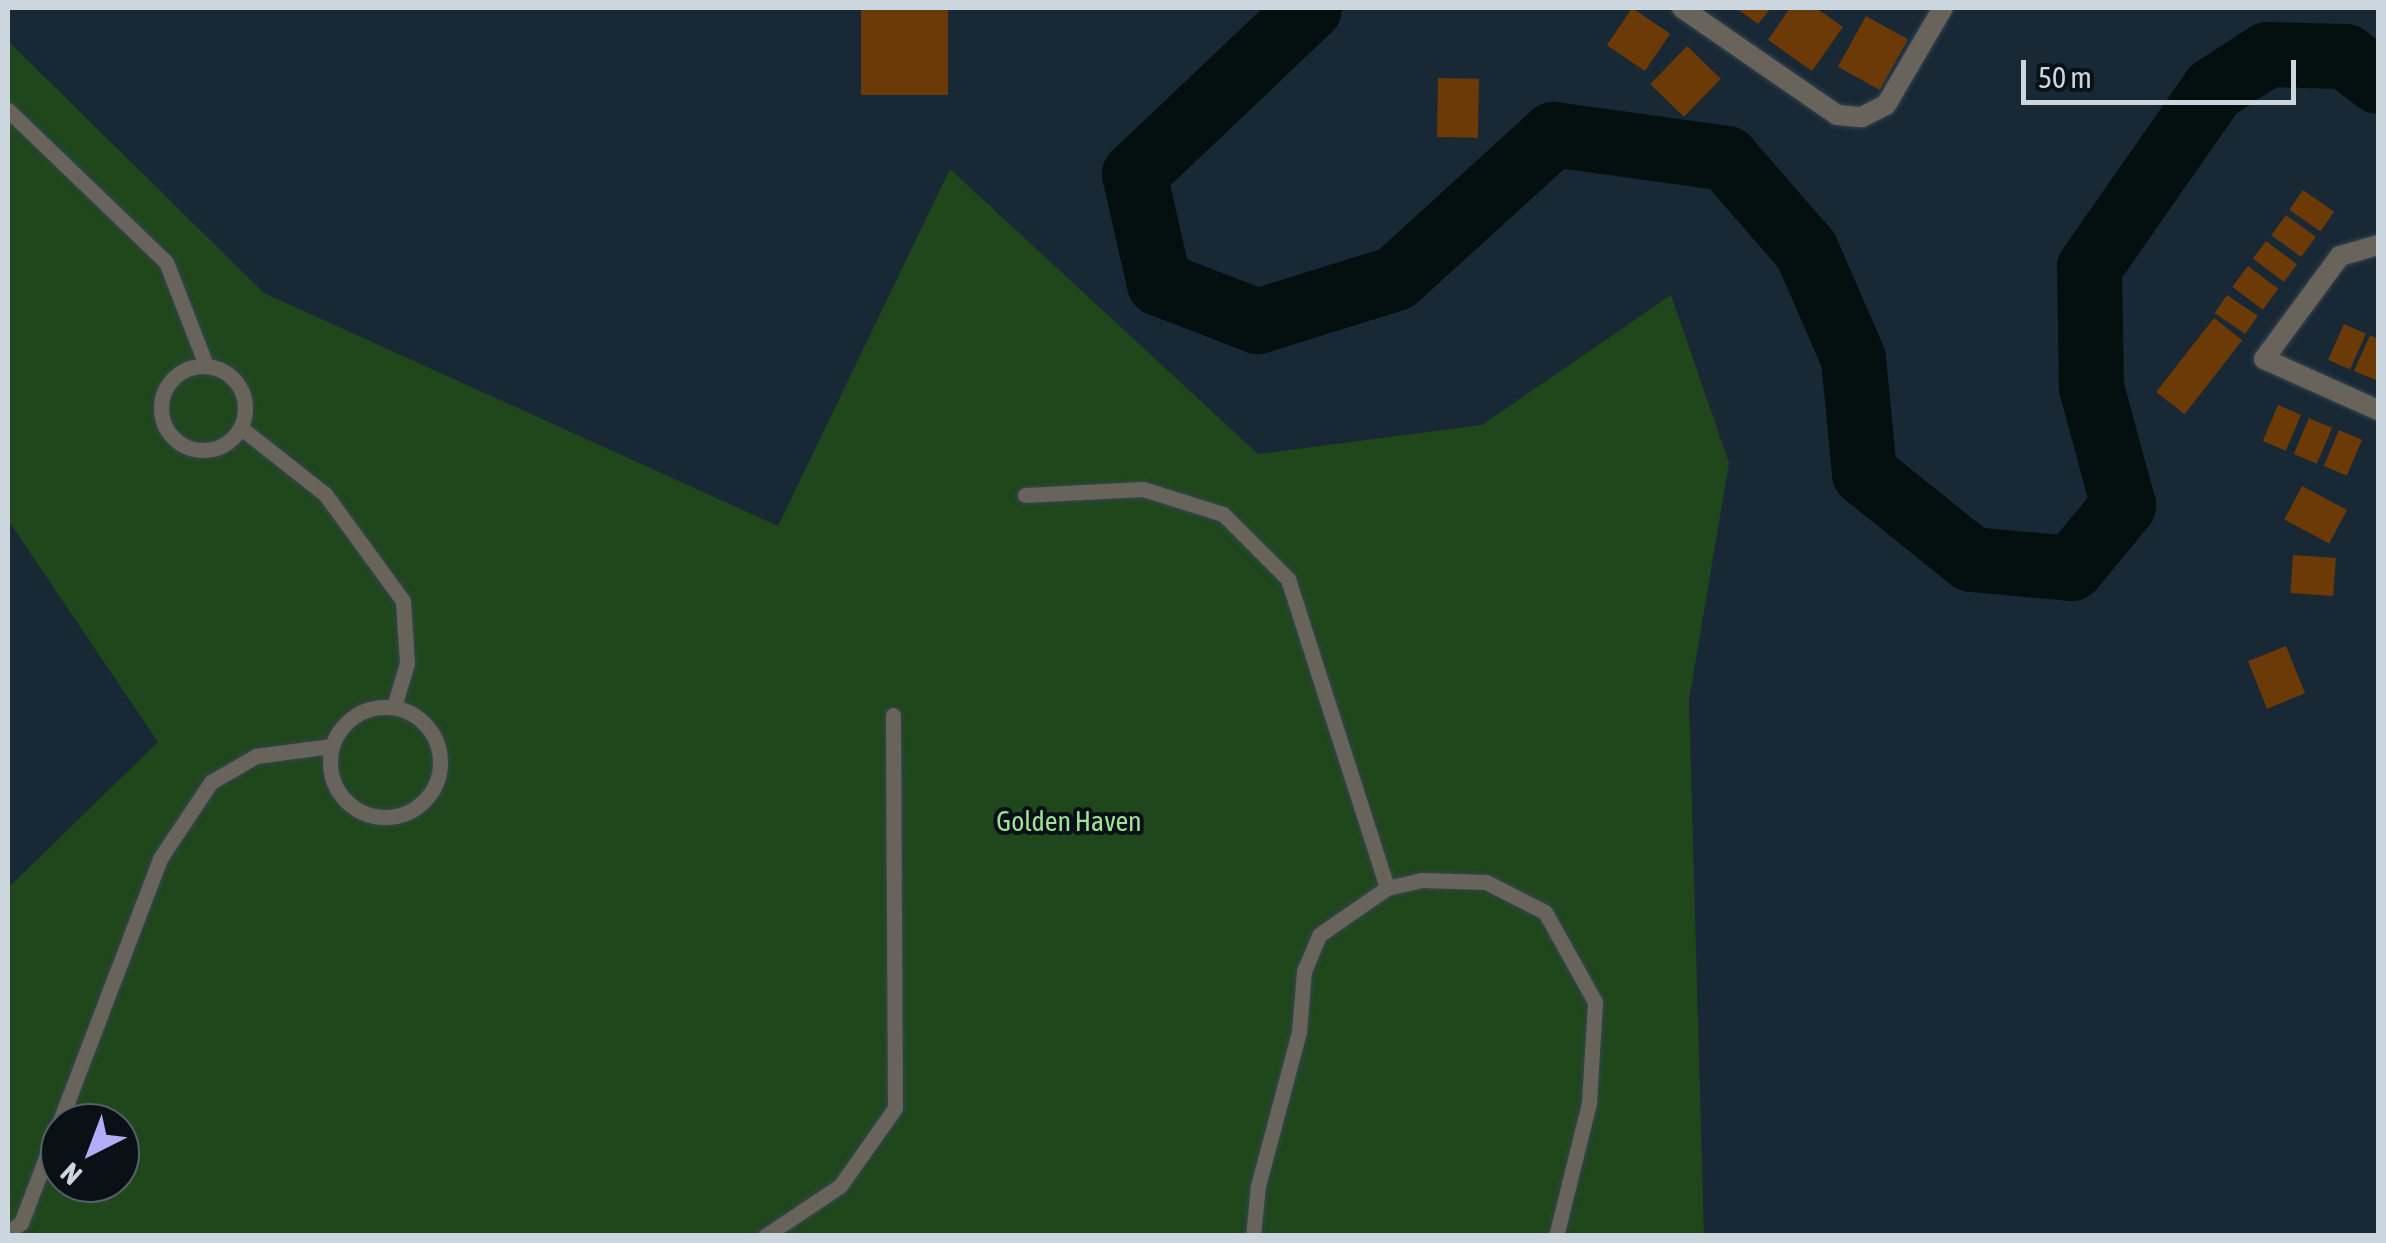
<!DOCTYPE html>
<style>
body{margin:0}
#map{position:relative;width:2386px;height:1243px;overflow:hidden;background:#182834;font-family:"Asap Condensed",sans-serif}
div>[style]{position:absolute}
[style*='--x']{left:calc(var(--x)*1px);top:calc(var(--y)*1px);width:calc(var(--w)*1px);rotate:calc(var(--a)*1deg)}
.green>*{inset:0;background:#1f471b}
.river>*{height:65px;margin:-32.5px;padding:0 32.5px;transform-origin:32.5px;border-radius:32.5px;background:#040f10}
.building>*{inset:0;background:#6b3a06;transform-origin:0 0}
.roads{filter:drop-shadow(0 0 2px #35444f) drop-shadow(0 0 2px #35444f)}
.lane>*{height:15px;margin:-7.5px;padding:0 7.5px;transform-origin:7.5px;border-radius:7.5px;background:#68635b}
.lane>.ring{margin:-7.5px;padding:0;box-sizing:content-box;background:none;border:15px solid #68635b;border-radius:50%}
.street>*{height:20px;margin:-10px;padding:0 10px;transform-origin:10px;border-radius:10px;background:#68635b}
span{translate:-50% -50%;white-space:nowrap;text-align:center;line-height:1.15;-webkit-text-stroke:8px #091016;paint-order:stroke}
.park-label{font-size:28px;color:#a1e298}
.frame{position:absolute;inset:0;border:10px solid #ccd6de;pointer-events:none}
.north{position:absolute;left:40px;top:1103px;width:100px;height:100px;box-sizing:border-box;background:#091016;border:2px solid #575f66;border-radius:50%;rotate:222deg;font-size:28px;font-weight:700;line-height:40px;text-align:center;color:#ccd6de}
.north::after{content:'';display:block;margin:auto;width:35px;height:45px;background:#b2adf9;clip-path:polygon(50% 0,100% 100%,50% 72%,0 100%)}
.scale{position:absolute;left:2021px;top:60px;width:275px;height:45px;box-sizing:border-box;border:5px solid #ccd6de;border-top:0;padding-left:12px;font-size:30px;line-height:35px;white-space:nowrap;color:#ccd6de;-webkit-text-stroke:8px #091016;paint-order:stroke}
</style>
<div id="map">
<div class="green">
<div style="clip-path:polygon(evenodd,8px 41px,264px 293px,778px 526px,950px 169px,1258px 454px,1482px 425px,1671px 295px,1729px 463px,1689px 700px,1704px 1235px,8px 1235px,8px 888px,158px 742px,8px 520px,8px 41px,60px 1123px,120px 1123px,120px 1183px,60px 1183px,60px 1123px)"></div>
</div>
<div class="river">
<div style="--x:1309;--y:8;--w:241;--a:136.5"></div>
<div style="--x:1134;--y:174;--w:112;--a:77.1"></div>
<div style="--x:1159;--y:283;--w:105;--a:21.2"></div>
<div style="--x:1257;--y:321;--w:145;--a:-17.3"></div>
<div style="--x:1395;--y:278;--w:214;--a:-42.3"></div>
<div style="--x:1553;--y:134;--w:175;--a:7.9"></div>
<div style="--x:1726;--y:158;--w:122;--a:49"></div>
<div style="--x:1806;--y:250;--w:118;--a:66.5"></div>
<div style="--x:1853;--y:358;--w:116;--a:84.5"></div>
<div style="--x:1864;--y:473;--w:137;--a:38.8"></div>
<div style="--x:1971;--y:559;--w:100;--a:5.1"></div>
<div style="--x:2071;--y:568;--w:82;--a:-50.5"></div>
<div style="--x:2123;--y:505;--w:122;--a:-105.2"></div>
<div style="--x:2091;--y:387;--w:120;--a:-91"></div>
<div style="--x:2089;--y:267;--w:217;--a:-55.1"></div>
<div style="--x:2213;--y:89;--w:64;--a:-32.9"></div>
<div style="--x:2267;--y:54;--w:78;--a:1.5"></div>
<div style="--x:2345;--y:56;--w:41;--a:37.1"></div>
</div>
<div class="building">
<div style="left:861px;top:8px;width:87px;height:87px"></div>
<div style="left:1632px;top:8px;width:46px;height:45px;rotate:34deg"></div>
<div style="clip-path:polygon(1736px 8px,1771px 8px,1758px 24px)"></div>
<div style="clip-path:polygon(1790px 8px,1816px 8px,1843px 27px,1812px 71px,1768px 40px)"></div>
<div style="left:1866px;top:16px;width:48px;height:58px;rotate:29deg"></div>
<div style="left:1687px;top:46px;width:47px;height:53px;rotate:44deg"></div>
<div style="left:1438px;top:78px;width:41px;height:59px;rotate:1deg"></div>
<div style="left:2303px;top:190px;width:38px;height:24px;rotate:35deg"></div>
<div style="left:2286px;top:215px;width:37px;height:25px;rotate:36deg"></div>
<div style="left:2266px;top:241px;width:39px;height:22px;rotate:37deg"></div>
<div style="left:2248px;top:266px;width:38px;height:26px;rotate:37deg"></div>
<div style="left:2227px;top:295px;width:37px;height:22px;rotate:34deg"></div>
<div style="left:2214px;top:318px;width:36px;height:94px;rotate:38deg"></div>
<div style="left:2344px;top:324px;width:24px;height:39px;rotate:24deg"></div>
<div style="clip-path:polygon(2370px 335px,2378px 339px,2376px 380px,2354px 371px)"></div>
<div style="left:2278px;top:405px;width:25px;height:39px;rotate:23deg"></div>
<div style="left:2309px;top:418px;width:25px;height:39px;rotate:23deg"></div>
<div style="left:2339px;top:430px;width:25px;height:39px;rotate:23deg"></div>
<div style="left:2302px;top:486px;width:51px;height:38px;rotate:28deg"></div>
<div style="left:2293px;top:555px;width:43px;height:38px;rotate:4deg"></div>
<div style="left:2286px;top:646px;width:51px;height:41px;rotate:68deg"></div>
</div>
<div class="roads">
<div class="lane">
<div style="--x:8;--y:110;--w:219;--a:43.9"></div>
<div style="--x:166;--y:262;--w:110;--a:68.8"></div>
<div class="ring" style="left:161px;top:366px;width:69px;height:69px"></div>
<div style="--x:241;--y:428;--w:107;--a:38.2"></div>
<div style="--x:325;--y:494;--w:132;--a:53.9"></div>
<div style="--x:403;--y:601;--w:62;--a:86.3"></div>
<div style="--x:407;--y:663;--w:46;--a:106.5"></div>
<div style="--x:1025;--y:495;--w:118;--a:-2.9"></div>
<div style="--x:1143;--y:489;--w:84;--a:17.4"></div>
<div style="--x:1223;--y:514;--w:92;--a:45"></div>
<div style="--x:1288;--y:579;--w:324;--a:72.2"></div>
<div class="ring" style="left:330px;top:707px;width:95px;height:95px"></div>
<div style="--x:8;--y:1232;--w:16;--a:-35"></div>
<div style="--x:21;--y:1223;--w:392;--a:-69.1"></div>
<div style="--x:161;--y:857;--w:90;--a:-56.3"></div>
<div style="--x:211;--y:782;--w:52;--a:-30"></div>
<div style="--x:256;--y:756;--w:76;--a:-7.6"></div>
<div style="--x:765;--y:1236;--w:90;--a:-33.7"></div>
<div style="--x:840;--y:1186;--w:95;--a:-54.8"></div>
<div style="--x:895;--y:1108;--w:393;--a:-90.3"></div>
<div style="--x:1253;--y:1236;--w:50;--a:-84.3"></div>
<div style="--x:1258;--y:1186;--w:159;--a:-75.1"></div>
<div style="--x:1299;--y:1032;--w:61;--a:-85.3"></div>
<div style="--x:1304;--y:971;--w:39;--a:-67"></div>
<div style="--x:1319;--y:935;--w:83;--a:-34.7"></div>
<div style="--x:1387;--y:888;--w:36;--a:-13"></div>
<div style="--x:1422;--y:880;--w:64;--a:1.8"></div>
<div style="--x:1486;--y:882;--w:66;--a:27"></div>
<div style="--x:1545;--y:912;--w:103;--a:60.9"></div>
<div style="--x:1595;--y:1002;--w:101;--a:93.4"></div>
<div style="--x:1589;--y:1103;--w:137;--a:103.9"></div>
</div>
<div class="street">
<div style="--x:1682;--y:8;--w:188;--a:34.6"></div>
<div style="--x:1837;--y:115;--w:25;--a:5"></div>
<div style="--x:1862;--y:117;--w:27;--a:-27"></div>
<div style="--x:1886;--y:105;--w:113;--a:-59.6"></div>
<div style="--x:2378;--y:245;--w:40;--a:164"></div>
<div style="--x:2340;--y:256;--w:128;--a:126.4"></div>
<div style="--x:2264;--y:359;--w:125;--a:24.1"></div>
</div>
</div>
<div class="park-label">
<span style="left:1069px;top:821px">Golden Haven</span>
</div>
<div class="frame"></div>
<div class="north">N</div>
<div class="scale">50 m</div>
</div>
